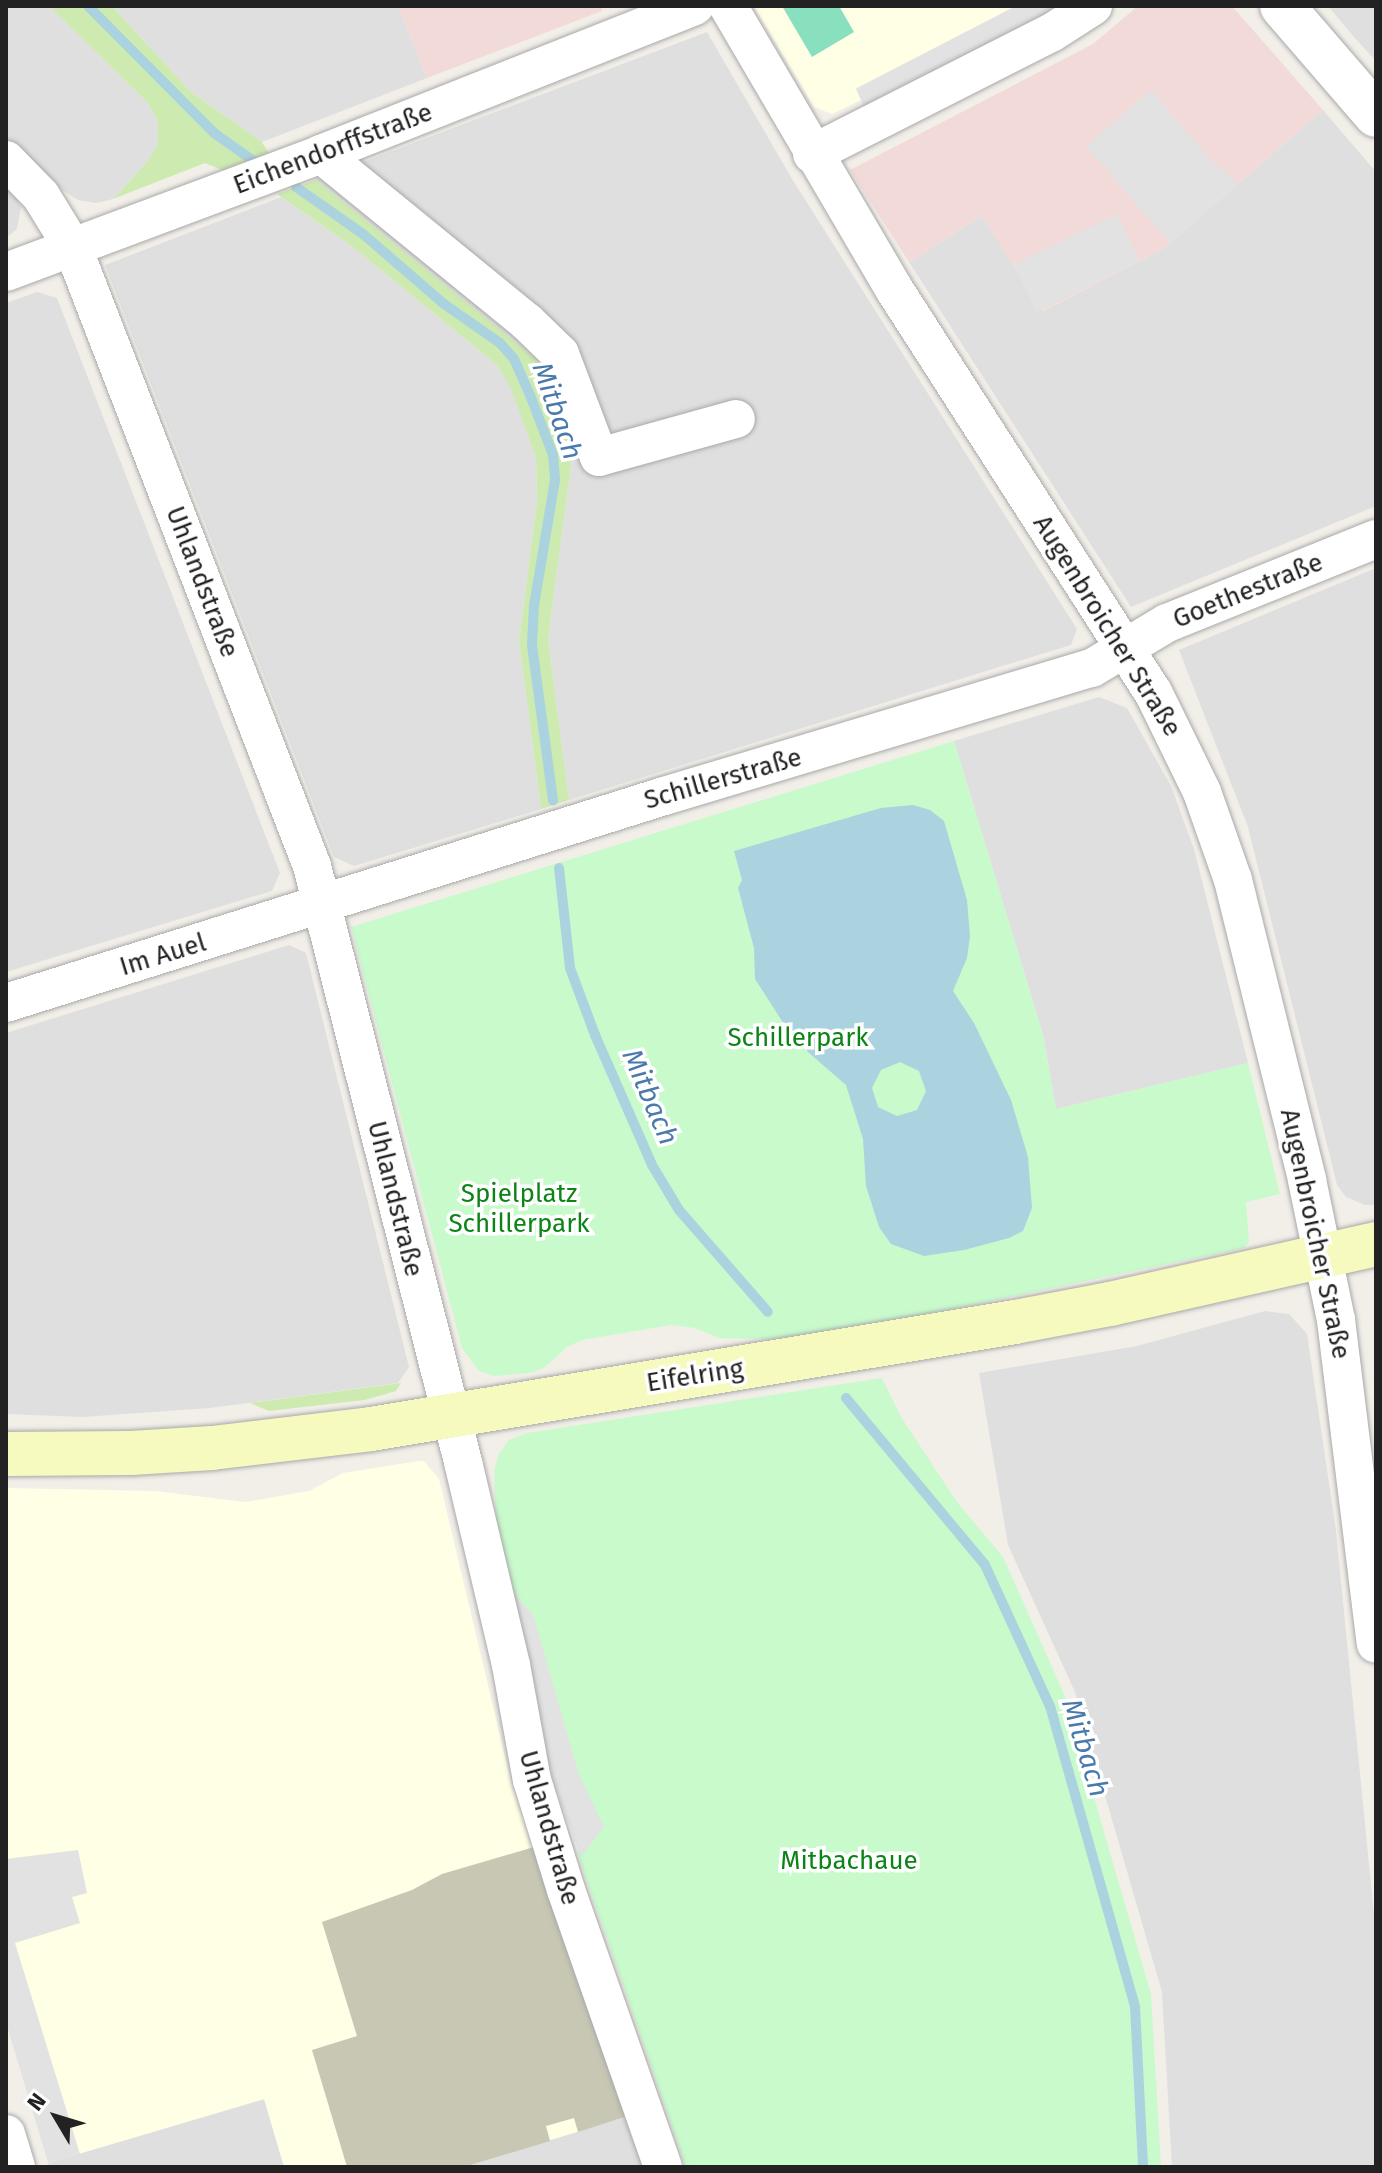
<!DOCTYPE html>
<meta charset="utf-8">
<style>
body{margin:0}
#map{position:relative;width:1382px;height:2173px;overflow:hidden;background:#f2efe9;font-family:"Fira Sans",sans-serif}
div>[style]{position:absolute}
[style*='--x']{left:calc(var(--x)*1px);top:calc(var(--y)*1px);width:calc(var(--w)*1px);rotate:calc(var(--a)*1deg)}
.residential>*{inset:0;background:#e0dfdf}
.commercial>*{inset:0;background:#f2dad9}
.education>*{inset:0;background:#ffffe5}
.construction>*{inset:0;background:#c7c7b4}
.grass>*{inset:0;background:#cdebb0}
.park>*{inset:0;background:#c8facc}
.pitch>*{inset:0;background:#88e0be}
.parking>*{inset:0;background:#e2e2e2;transform-origin:0 0}
.water>*{inset:0;background:#aad3df}
.stream>*{height:10px;margin:-5px;padding:0 5px;transform-origin:5px;border-radius:5px;background:#aad3df}
.roads{filter:drop-shadow(0 0 2px #a9a9a9) drop-shadow(0 0 2px #a9a9a9)}
.minor>*{height:38px;margin:-19px;padding:0 19px;transform-origin:19px;border-radius:19px;background:#fff}
.tertiary>*{height:44px;margin:-22px;padding:0 22px;transform-origin:22px;border-radius:22px;background:#fff}
.secondary>*{height:44px;margin:-22px;padding:0 22px;transform-origin:22px;border-radius:22px;background:#f7fabf}
span{translate:-50% -50%;white-space:nowrap;text-align:center;line-height:1.15;-webkit-text-stroke:7px #fff;paint-order:stroke}
.street-label{font-size:26px;color:#222}
.park-label{font-size:26px;color:#0c8416}
.water-label{font-size:28px;color:#4a7aab;font-style:italic}
.frame{position:absolute;inset:0;border:8px solid #222;pointer-events:none}
.north{position:absolute;left:16px;top:2077px;width:80px;height:80px;-webkit-text-stroke:6px #fff;paint-order:stroke;rotate:308deg;font-size:22px;font-weight:700;line-height:32px;text-align:center;color:#222}
.north::after{content:'';display:block;margin:auto;width:28px;height:36px;background:#222;clip-path:polygon(50% 0,100% 100%,50% 72%,0 100%)}
</style>
<div id="map">
<div class="residential">
<div style="clip-path:polygon(6px 6px,49px 6px,147px 102px,158px 121px,159px 144px,148px 161px,113px 199px,96px 203px,78px 200px,62px 190px,6px 138px)"></div>
<div style="clip-path:polygon(112px 6px,398px 6px,427px 78px,262px 142px,191px 92px)"></div>
<div style="clip-path:polygon(1328px 6px,1376px 6px,1376px 61px,1354px 37px)"></div>
<div style="clip-path:polygon(707px 32px,792px 179px,1077px 629px,1071px 645px,569px 800px,548px 639px,573px 451px,536px 359px,316px 180px)"></div>
<div style="clip-path:polygon(1323px 110px,1376px 172px,1376px 506px,1131px 607px,909px 262px,982px 216px,1043px 311px,1165px 248px)"></div>
<div style="clip-path:polygon(6px 183px,21px 207px,17px 229px,6px 238px)"></div>
<div style="clip-path:polygon(281px 197px,353px 247px,497px 365px,511px 388px,536px 458px,537px 501px,519px 641px,541px 809px,354px 866px,334px 857px,105px 265px)"></div>
<div style="clip-path:polygon(37px 292px,57px 298px,280px 873px,272px 891px,6px 972px,6px 303px)"></div>
<div style="clip-path:polygon(1376px 568px,1376px 1205px,1365px 1205px,1346px 1197px,1337px 1185px,1248px 827px,1179px 650px)"></div>
<div style="clip-path:polygon(1099px 697px,1127px 708px,1171px 786px,1194px 849px,1248px 1063px,1056px 1109px,1043px 1035px,954px 741px)"></div>
<div style="clip-path:polygon(289px 945px,306px 953px,409px 1367px,398px 1383px,210px 1408px,82px 1417px,6px 1414px,6px 1033px)"></div>
<div style="clip-path:polygon(1265px 1311px,1289px 1314px,1307px 1334px,1336px 1531px,1376px 1935px,1376px 2167px,1172px 2167px,1162px 1992px,1075px 1692px,1008px 1545px,979px 1373px,1137px 1346px)"></div>
<div style="clip-path:polygon(265px 2099px,284px 2167px,49px 2167px,48px 2163px)"></div>
<div style="clip-path:polygon(628px 2116px,645px 2167px,464px 2167px)"></div>
</div>
<div class="commercial">
<div style="clip-path:polygon(398px 6px,601px 6px,602px 11px,427px 78px)"></div>
<div style="clip-path:polygon(1138px 6px,1232px 6px,1323px 110px,1165px 248px,1042px 311px,982px 216px,909px 262px,850px 170px,1093px 44px)"></div>
</div>
<div class="education">
<div style="clip-path:polygon(754px 6px,1016px 6px,856px 88px,861px 100px,832px 114px,814px 107px)"></div>
<div style="clip-path:polygon(419px 1461px,424px 1461px,439px 1479px,510px 1778px,628px 2116px,464px 2167px,284px 2167px,264px 2099px,48px 2163px,6px 2023px,6px 1488px,155px 1491px,245px 1502px,309px 1491px,343px 1473px)"></div>
</div>
<div class="construction">
<div style="clip-path:polygon(534px 1847px,628px 2116px,578px 2132px,574px 2118px,546px 2126px,550px 2141px,464px 2167px,347px 2167px,312px 2050px,357px 2036px,322px 1922px,412px 1890px,442px 1874px)"></div>
</div>
<div class="grass">
<div style="clip-path:polygon(49px 6px,112px 6px,191px 92px,262px 142px,272px 158px,232px 174px,205px 163px,113px 199px,148px 161px,158px 144px,158px 121px,147px 102px)"></div>
<div style="clip-path:polygon(316px 180px,536px 359px,573px 451px,548px 639px,569px 800px,541px 809px,519px 641px,537px 501px,536px 458px,511px 389px,497px 365px,353px 247px,277px 194px)"></div>
<div style="clip-path:polygon(401px 1383px,396px 1391px,365px 1400px,269px 1411px,250px 1403px)"></div>
</div>
<div class="park">
<div style="clip-path:polygon(954px 741px,1043px 1035px,1056px 1109px,1248px 1063px,1280px 1194px,1246px 1202px,1249px 1242px,1244px 1248px,804px 1340px,719px 1338px,695px 1328px,671px 1325px,582px 1340px,567px 1347px,544px 1368px,530px 1373px,494px 1376px,479px 1371px,462px 1348px,351px 927px)"></div>
<div style="clip-path:polygon(882px 1378px,901px 1417px,957px 1502px,1003px 1557px,1064px 1694px,1151px 1994px,1161px 2167px,686px 2167px,577px 1852px,595px 1838px,506px 1575px,497px 1538px,494px 1471px,499px 1454px,509px 1440px,527px 1433px)"></div>
</div>
<div class="pitch">
<div style="clip-path:polygon(782px 6px,839px 6px,854px 32px,812px 57px)"></div>
</div>
<div class="parking">
<div style="clip-path:polygon(1016px 6px,1070px 6px,866px 111px,856px 89px)"></div>
<div style="clip-path:polygon(1151px 90px,1219px 169px,1222px 167px,1238px 185px,1170px 243px,1086px 146px)"></div>
<div style="left:1117px;top:214px;width:52px;height:115px;rotate:64deg"></div>
<div style="clip-path:polygon(506px 1575px,520px 1601px,533px 1614px,578px 1772px,604px 1827px,581px 1857px,545px 1758px)"></div>
<div style="clip-path:polygon(78px 1850px,87px 1893px,72px 1897px,80px 1923px,15px 1943px,80px 2154px,48px 2163px,6px 2023px,6px 1859px)"></div>
</div>
<div class="water">
<div style="clip-path:polygon(evenodd,913px 805px,930px 810px,944px 821px,967px 900px,970px 936px,967px 958px,953px 991px,974px 1023px,1011px 1100px,1028px 1157px,1032px 1208px,1023px 1231px,1009px 1238px,964px 1250px,924px 1256px,891px 1244px,879px 1227px,866px 1186px,863px 1139px,846px 1085px,809px 1053px,784px 1024px,755px 979px,754px 948px,738px 888px,742px 880px,734px 851px,881px 808px,913px 805px,900px 1062px,919px 1071px,926px 1091px,917px 1110px,897px 1116px,878px 1107px,872px 1088px,881px 1070px,900px 1062px)"></div>
</div>
<div class="stream">
<div style="--x:88;--y:6;--w:179;--a:45.2"></div>
<div style="--x:214;--y:133;--w:54;--a:35.2"></div>
<div style="--x:296;--y:187;--w:82;--a:35"></div>
<div style="--x:363;--y:234;--w:107;--a:40.8"></div>
<div style="--x:444;--y:304;--w:68;--a:34.9"></div>
<div style="--x:500;--y:343;--w:21;--a:49"></div>
<div style="--x:514;--y:359;--w:39;--a:66"></div>
<div style="--x:530;--y:395;--w:64;--a:69"></div>
<div style="--x:553;--y:455;--w:25;--a:85"></div>
<div style="--x:555;--y:480;--w:128;--a:99.5"></div>
<div style="--x:534;--y:606;--w:39;--a:93"></div>
<div style="--x:532;--y:645;--w:157;--a:82.3"></div>
<div style="--x:559;--y:868;--w:101;--a:83.7"></div>
<div style="--x:570;--y:968;--w:72;--a:69.5"></div>
<div style="--x:595;--y:1035;--w:142;--a:66.3"></div>
<div style="--x:652;--y:1165;--w:52;--a:59"></div>
<div style="--x:679;--y:1210;--w:135;--a:48.9"></div>
<div style="--x:846;--y:1398;--w:217;--a:50.2"></div>
<div style="--x:985;--y:1565;--w:155;--a:65.3"></div>
<div style="--x:1050;--y:1706;--w:313;--a:74.2"></div>
<div style="--x:1135;--y:2007;--w:160;--a:87.1"></div>
</div>
<div class="roads">
<div class="minor">
<div style="--x:728;--y:6;--w:328;--a:59.6"></div>
<div style="--x:894;--y:289;--w:479;--a:57.3"></div>
<div style="--x:1153;--y:692;--w:111;--a:63.9"></div>
<div style="--x:1202;--y:792;--w:93;--a:70.6"></div>
<div style="--x:1233;--y:880;--w:309;--a:76.1"></div>
<div style="--x:1307;--y:1180;--w:143;--a:78.3"></div>
<div style="--x:1336;--y:1320;--w:326;--a:83"></div>
<div style="--x:321;--y:154;--w:266;--a:39.2"></div>
<div style="--x:527;--y:322;--w:46;--a:44.1"></div>
<div style="--x:560;--y:354;--w:110;--a:69.3"></div>
<div style="--x:599;--y:457;--w:142;--a:-15.5"></div>
<div style="--x:812;--y:154;--w:268;--a:-26.9"></div>
<div style="--x:1051;--y:33;--w:50;--a:-32.7"></div>
<div style="--x:6;--y:160;--w:50;--a:45.8"></div>
<div style="--x:41;--y:196;--w:61;--a:58.4"></div>
<div style="--x:73;--y:248;--w:663;--a:68.86"></div>
<div style="--x:312;--y:866;--w:615;--a:75.78"></div>
<div style="--x:463;--y:1462;--w:209;--a:76.7"></div>
<div style="--x:511;--y:1665;--w:117;--a:79.7"></div>
<div style="--x:532;--y:1780;--w:115;--a:72.8"></div>
<div style="--x:566;--y:1890;--w:293;--a:70.7"></div>
<div style="--x:6;--y:272;--w:336;--a:-20.5"></div>
<div style="--x:321;--y:154;--w:402;--a:-21.6"></div>
<div style="--x:6;--y:1003;--w:690;--a:-17.46"></div>
<div style="--x:664;--y:796;--w:447;--a:-16.7"></div>
<div style="--x:1092;--y:668;--w:87;--a:-31"></div>
<div style="--x:1167;--y:623;--w:225;--a:-21.9"></div>
<div style="--x:6;--y:2134;--w:34;--a:73"></div>
</div>
<div class="tertiary">
<div style="--x:1282;--y:6;--w:144;--a:49.2"></div>
</div>
<div class="secondary">
<div style="--x:6;--y:1454;--w:125;--a:-0.5"></div>
<div style="--x:131;--y:1453;--w:81;--a:-3.5"></div>
<div style="--x:212;--y:1448;--w:160;--a:-6.8"></div>
<div style="--x:371;--y:1429;--w:653;--a:-9.43"></div>
<div style="--x:1015;--y:1322;--w:97;--a:-10.7"></div>
<div style="--x:1110;--y:1304;--w:273;--a:-12.7"></div>
</div>
</div>
<div class="street-label">
<span style="left:333px;top:149px;rotate:-21deg">Eichendorffstraße</span>
<span style="left:202px;top:582px;rotate:69deg">Uhlandstraße</span>
<span style="left:1248px;top:591px;rotate:-22deg">Goethestraße</span>
<span style="left:1107px;top:626px;rotate:58deg">Augenbroicher Straße</span>
<span style="left:723px;top:779px;rotate:-16deg">Schillerstraße</span>
<span style="left:163px;top:955px;rotate:-17deg">Im Auel</span>
<span style="left:395px;top:1199px;rotate:76deg">Uhlandstraße</span>
<span style="left:1315px;top:1234px;rotate:78deg">Augenbroicher Straße</span>
<span style="left:695px;top:1376px;rotate:-9deg">Eifelring</span>
<span style="left:549px;top:1828px;rotate:74deg">Uhlandstraße</span>
</div>
<div class="park-label">
<span style="left:798px;top:1038px">Schillerpark</span>
<span style="left:519px;top:1209px">Spielplatz<br>Schillerpark</span>
<span style="left:849px;top:1861px">Mitbachaue</span>
</div>
<div class="water-label">
<span style="left:557px;top:411px;rotate:71deg">Mitbach</span>
<span style="left:650px;top:1097px;rotate:67deg">Mitbach</span>
<span style="left:1085px;top:1748px;rotate:73deg">Mitbach</span>
</div>
<div class="frame"></div>
<div class="north">N</div>
</div>
